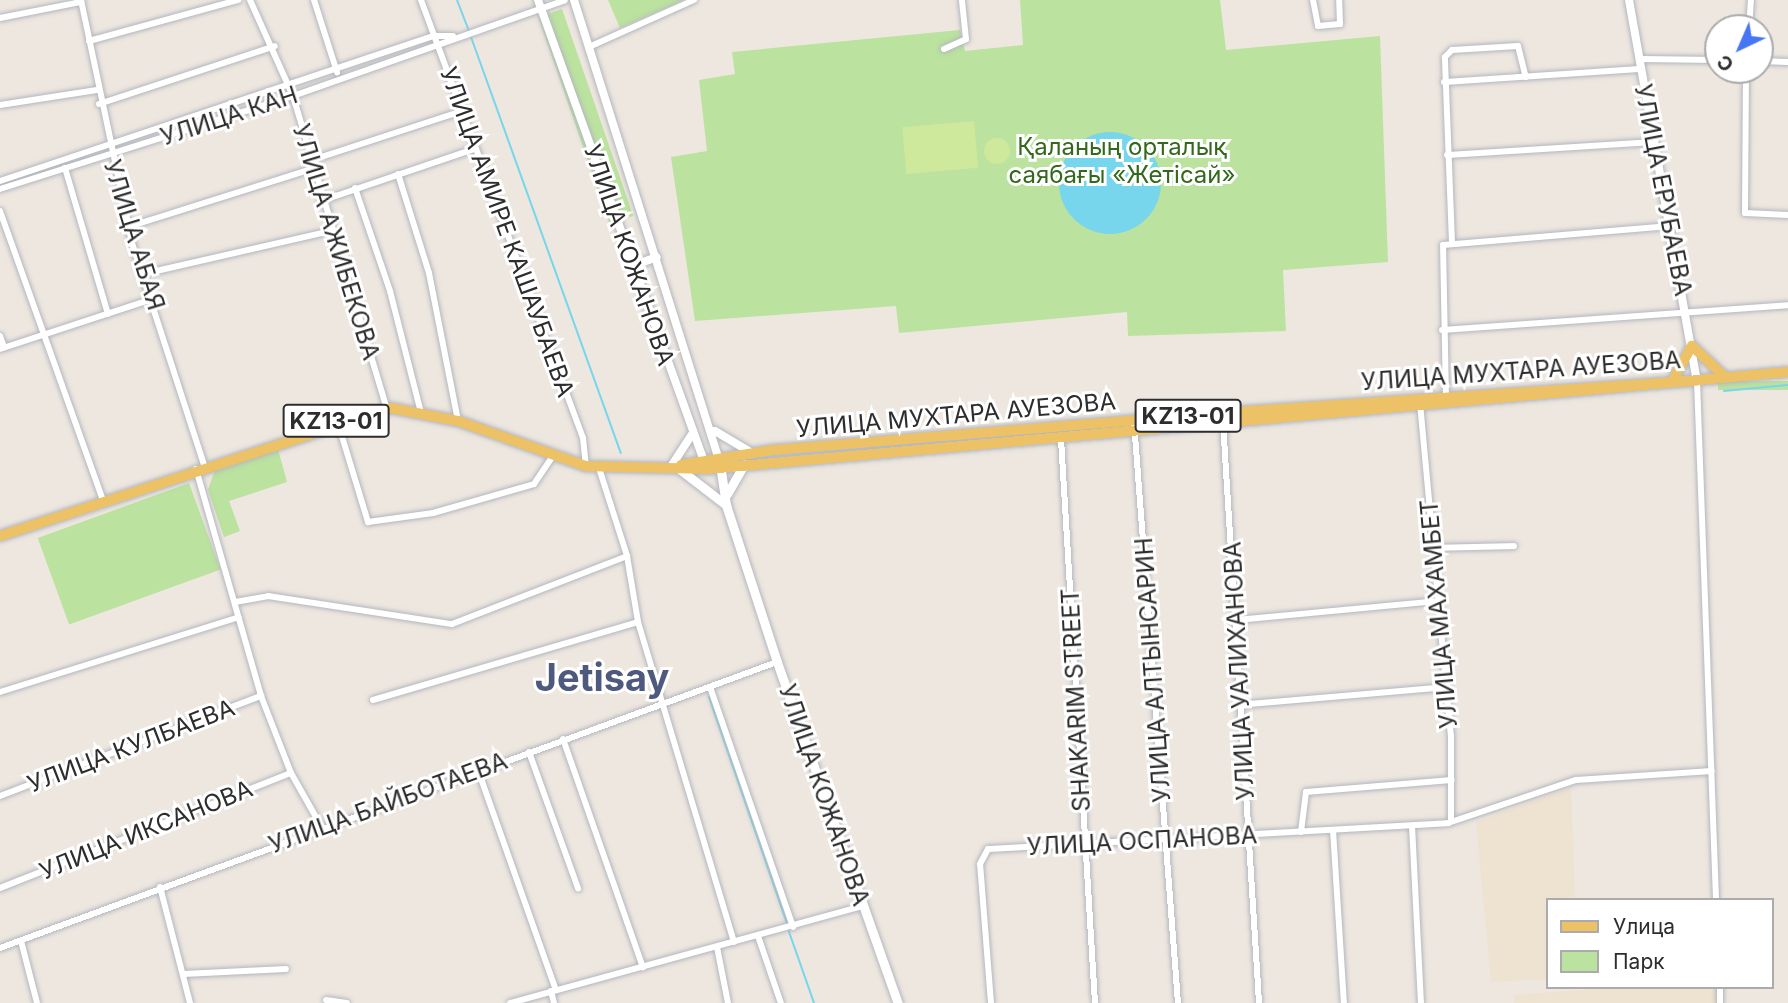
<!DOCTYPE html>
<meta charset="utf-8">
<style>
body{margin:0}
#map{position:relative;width:1788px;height:1003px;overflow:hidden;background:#eee7e0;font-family:Inter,sans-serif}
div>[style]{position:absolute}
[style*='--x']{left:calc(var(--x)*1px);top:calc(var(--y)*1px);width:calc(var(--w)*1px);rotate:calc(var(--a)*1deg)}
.education>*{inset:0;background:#eee2d0}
.green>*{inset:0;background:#bbe29f;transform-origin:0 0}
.pitch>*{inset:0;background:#cee99b;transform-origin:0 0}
.round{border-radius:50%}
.water>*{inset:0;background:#77d6eb}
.stream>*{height:2px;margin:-1px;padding:0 1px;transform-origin:1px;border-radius:1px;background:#77d6eb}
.roads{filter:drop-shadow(0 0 2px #b3b7bf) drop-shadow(0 0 2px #b3b7bf)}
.minor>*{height:6px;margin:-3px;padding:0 3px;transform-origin:3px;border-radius:3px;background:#fff}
.tertiary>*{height:8px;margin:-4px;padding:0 4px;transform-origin:4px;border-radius:4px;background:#fff}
.secondary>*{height:9px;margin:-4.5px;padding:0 4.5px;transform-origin:4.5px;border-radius:4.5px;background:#fff}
.primary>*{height:10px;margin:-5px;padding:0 5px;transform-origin:5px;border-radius:5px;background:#edc266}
span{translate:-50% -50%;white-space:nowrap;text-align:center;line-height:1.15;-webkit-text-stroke:6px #fff;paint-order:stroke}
.shield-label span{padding:2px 5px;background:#fff;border:2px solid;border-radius:5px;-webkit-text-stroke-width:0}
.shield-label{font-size:23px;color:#2d2d2d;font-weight:700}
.street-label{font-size:24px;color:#2d2d2d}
.park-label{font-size:24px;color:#34691d}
.town-label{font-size:38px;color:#4e5a7d;font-weight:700}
.legend{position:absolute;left:1546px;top:898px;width:228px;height:91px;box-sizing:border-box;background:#fff;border:2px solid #ababab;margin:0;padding:9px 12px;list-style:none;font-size:21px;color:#2d2d2d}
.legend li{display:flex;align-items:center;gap:14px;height:35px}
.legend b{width:35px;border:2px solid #ababab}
.north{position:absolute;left:1704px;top:14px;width:70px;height:70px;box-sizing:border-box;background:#fff;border:2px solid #ababab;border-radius:50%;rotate:224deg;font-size:19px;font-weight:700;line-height:28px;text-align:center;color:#2d2d2d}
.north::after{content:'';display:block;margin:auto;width:24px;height:32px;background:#4676f4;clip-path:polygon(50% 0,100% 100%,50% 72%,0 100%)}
</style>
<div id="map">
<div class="education">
<div style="clip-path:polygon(1571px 788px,1575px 900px,1548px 900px,1548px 979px,1491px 982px,1476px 822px)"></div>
<div style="clip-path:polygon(1621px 987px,1723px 987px,1724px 1003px,1514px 1003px,1514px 995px)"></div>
</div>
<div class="green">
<div style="clip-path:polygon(608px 0,684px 0,620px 28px)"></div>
<div style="clip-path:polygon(1020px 0,1220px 0,1226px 50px,1380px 36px,1388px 262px,1283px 270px,1286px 331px,1128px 336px,1127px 312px,899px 333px,896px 306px,695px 321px,671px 157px,707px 151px,699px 80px,735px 74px,732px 52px,960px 30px,965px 51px,1023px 45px)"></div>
<div style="left:562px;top:9px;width:219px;height:25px;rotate:71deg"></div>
<div style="left:1788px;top:381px;width:9px;height:70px;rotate:90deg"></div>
<div style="clip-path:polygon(278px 449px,287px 482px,229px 501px,240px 531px,224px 537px,208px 490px,215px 469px)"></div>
<div style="left:189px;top:483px;width:92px;height:161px;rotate:70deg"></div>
</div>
<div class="pitch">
<div style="left:974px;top:121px;width:47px;height:72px;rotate:85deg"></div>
<div class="round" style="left:984px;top:138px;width:26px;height:26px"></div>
</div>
<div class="water">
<div class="round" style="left:1059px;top:132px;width:102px;height:102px"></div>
</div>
<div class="stream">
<div style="--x:457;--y:0;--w:34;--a:69"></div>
<div style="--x:471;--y:37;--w:442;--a:70.2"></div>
<div style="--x:1724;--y:391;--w:64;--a:-5.4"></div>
<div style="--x:709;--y:697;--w:240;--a:71"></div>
<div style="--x:788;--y:929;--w:78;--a:70.6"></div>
</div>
<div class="roads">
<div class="minor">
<div style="--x:81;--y:0;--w:248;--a:78.1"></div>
<div style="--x:132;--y:243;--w:233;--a:72"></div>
<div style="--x:250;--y:0;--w:105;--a:65.9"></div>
<div style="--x:293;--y:96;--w:327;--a:73.3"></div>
<div style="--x:314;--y:0;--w:76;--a:72.3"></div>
<div style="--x:421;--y:0;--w:467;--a:69.7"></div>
<div style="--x:583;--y:438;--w:28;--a:84"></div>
<div style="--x:1313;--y:0;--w:26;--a:79"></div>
<div style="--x:1318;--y:26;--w:22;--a:-5"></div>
<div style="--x:1340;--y:24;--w:24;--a:-92"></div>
<div style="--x:0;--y:18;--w:83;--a:-11.2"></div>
<div style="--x:1749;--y:28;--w:28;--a:-86"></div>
<div style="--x:89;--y:41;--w:155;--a:-15.4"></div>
<div style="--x:591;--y:46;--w:113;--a:-24.1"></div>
<div style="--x:944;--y:49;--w:24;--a:-24"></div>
<div style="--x:966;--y:39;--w:39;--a:-96"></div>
<div style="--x:1639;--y:59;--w:79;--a:0.7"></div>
<div style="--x:1760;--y:61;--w:28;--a:2"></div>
<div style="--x:1746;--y:70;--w:143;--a:90.4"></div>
<div style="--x:1745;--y:213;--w:43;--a:2.7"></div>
<div style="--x:1444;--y:82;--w:196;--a:-3.8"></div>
<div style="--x:99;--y:104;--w:185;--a:-18.2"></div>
<div style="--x:0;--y:105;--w:98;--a:-8.8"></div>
<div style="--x:1447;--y:155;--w:208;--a:-3.6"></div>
<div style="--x:309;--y:161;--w:161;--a:-18.1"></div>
<div style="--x:65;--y:168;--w:152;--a:73.6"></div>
<div style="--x:398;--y:174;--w:104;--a:72.6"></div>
<div style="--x:429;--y:273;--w:151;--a:78.9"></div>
<div style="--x:0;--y:181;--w:458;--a:-18.5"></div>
<div style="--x:434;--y:36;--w:19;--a:0"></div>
<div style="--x:355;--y:188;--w:109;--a:71.2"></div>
<div style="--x:390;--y:291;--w:122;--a:75.7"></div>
<div style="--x:0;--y:189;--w:307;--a:-17.6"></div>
<div style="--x:293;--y:96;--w:288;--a:-19.4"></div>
<div style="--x:321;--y:201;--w:162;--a:-18.8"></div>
<div style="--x:0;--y:211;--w:307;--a:70.4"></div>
<div style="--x:128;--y:227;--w:193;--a:-17.5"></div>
<div style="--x:1452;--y:243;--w:186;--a:-92.2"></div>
<div style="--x:1445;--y:57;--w:10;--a:-45"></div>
<div style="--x:1452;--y:50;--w:66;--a:-3.5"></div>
<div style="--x:1518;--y:46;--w:32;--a:76"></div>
<div style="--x:143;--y:274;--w:192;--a:-12.9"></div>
<div style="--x:1442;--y:330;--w:347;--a:-4.1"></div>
<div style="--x:0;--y:336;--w:12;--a:70"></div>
<div style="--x:0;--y:349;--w:160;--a:-18.2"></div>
<div style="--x:1697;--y:381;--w:519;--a:87.9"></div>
<div style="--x:1446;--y:399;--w:154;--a:-91.1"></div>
<div style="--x:1443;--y:245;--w:228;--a:-4.8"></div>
<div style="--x:1420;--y:403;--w:334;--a:84.7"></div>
<div style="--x:1451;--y:736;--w:83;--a:90"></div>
<div style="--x:337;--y:420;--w:107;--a:73.1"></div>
<div style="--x:368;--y:522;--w:66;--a:-7.9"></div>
<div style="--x:433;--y:513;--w:105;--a:-16"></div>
<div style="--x:534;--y:484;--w:32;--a:-56"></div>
<div style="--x:1134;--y:422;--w:583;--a:85.67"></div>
<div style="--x:1223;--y:422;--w:582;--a:86.45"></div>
<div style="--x:1061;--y:439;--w:565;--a:86.55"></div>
<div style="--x:599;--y:468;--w:92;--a:72.3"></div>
<div style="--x:627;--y:556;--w:67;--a:80.5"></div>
<div style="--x:638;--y:622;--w:334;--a:73.3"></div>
<div style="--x:196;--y:469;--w:236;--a:74"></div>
<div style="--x:261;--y:696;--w:83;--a:68.7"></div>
<div style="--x:291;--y:773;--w:61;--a:60.5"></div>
<div style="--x:1433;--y:548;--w:81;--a:-1.4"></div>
<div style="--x:235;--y:602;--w:34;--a:-10"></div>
<div style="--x:268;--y:596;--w:186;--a:8.7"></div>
<div style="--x:452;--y:624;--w:188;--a:-21.2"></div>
<div style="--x:1237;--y:620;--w:203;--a:-5.4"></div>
<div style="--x:710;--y:687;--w:254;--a:70.9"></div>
<div style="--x:0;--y:692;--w:250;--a:-17.4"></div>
<div style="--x:373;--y:700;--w:276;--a:-16.4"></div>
<div style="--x:1238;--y:705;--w:210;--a:-4.9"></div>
<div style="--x:563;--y:739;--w:242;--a:70.7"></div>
<div style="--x:529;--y:752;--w:145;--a:70.2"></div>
<div style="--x:478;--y:770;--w:233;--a:70.5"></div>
<div style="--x:0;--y:796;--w:280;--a:-21"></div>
<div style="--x:1412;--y:826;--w:177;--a:87.1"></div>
<div style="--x:1333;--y:830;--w:173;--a:86.4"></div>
<div style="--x:1301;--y:832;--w:40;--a:-82.9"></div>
<div style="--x:1306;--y:792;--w:146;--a:-4.7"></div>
<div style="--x:160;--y:887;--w:120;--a:75.5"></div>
<div style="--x:0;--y:888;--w:313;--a:-21.6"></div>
<div style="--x:758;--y:936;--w:71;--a:71.1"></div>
<div style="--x:21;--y:941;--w:64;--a:75.5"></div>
<div style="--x:717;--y:947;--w:57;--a:78.9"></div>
<div style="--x:0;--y:948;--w:828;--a:-20.21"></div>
<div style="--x:183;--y:974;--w:103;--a:-2.8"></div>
<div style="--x:1720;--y:987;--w:16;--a:90"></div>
<div style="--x:551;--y:991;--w:12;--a:76"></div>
<div style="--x:326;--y:1000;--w:21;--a:8"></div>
<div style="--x:510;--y:1003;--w:365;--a:-15.4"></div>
<div style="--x:991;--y:1003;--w:139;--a:-94.5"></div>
<div style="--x:980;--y:864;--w:17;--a:-62"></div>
<div style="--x:988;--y:849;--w:461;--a:-3.2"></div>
<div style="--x:1448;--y:823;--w:135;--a:-18.6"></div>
<div style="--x:1576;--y:780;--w:136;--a:-3.8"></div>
</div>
<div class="tertiary">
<div style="--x:538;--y:0;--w:487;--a:70.2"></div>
<div style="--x:574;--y:0;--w:479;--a:72.5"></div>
<div style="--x:1629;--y:0;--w:387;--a:79.9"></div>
<div style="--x:635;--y:265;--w:23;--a:-20"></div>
<div style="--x:715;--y:431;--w:43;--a:30.7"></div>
<div style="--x:672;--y:465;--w:37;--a:-57"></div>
</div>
<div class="secondary">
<div style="--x:720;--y:464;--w:41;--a:81.7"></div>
<div style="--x:726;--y:505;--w:165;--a:72"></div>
<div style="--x:777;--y:662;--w:362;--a:70.5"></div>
<div style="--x:678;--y:468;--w:61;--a:37.6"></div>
<div style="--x:727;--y:494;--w:34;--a:-60"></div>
</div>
<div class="primary">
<div style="--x:1692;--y:346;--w:44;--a:43.2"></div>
<div style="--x:1674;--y:378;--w:37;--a:-61"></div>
<div style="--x:681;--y:465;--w:93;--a:-9.3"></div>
<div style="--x:773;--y:450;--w:451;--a:-4.7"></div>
<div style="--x:1222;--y:413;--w:476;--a:-3.9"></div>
<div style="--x:0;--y:536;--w:411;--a:-18.1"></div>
<div style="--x:391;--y:408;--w:68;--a:11"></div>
<div style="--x:458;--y:421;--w:136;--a:19.4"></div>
<div style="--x:586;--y:466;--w:121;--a:1.4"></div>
<div style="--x:707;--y:469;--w:1085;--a:-5.13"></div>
</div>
</div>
<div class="shield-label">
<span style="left:1188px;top:416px">KZ13-01</span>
<span style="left:336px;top:421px">KZ13-01</span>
</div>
<div class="street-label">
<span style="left:229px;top:116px;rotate:-18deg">УЛИЦА КАН</span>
<span style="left:1663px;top:190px;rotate:79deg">УЛИЦА ЕРУБАЕВА</span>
<span style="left:507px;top:232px;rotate:70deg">УЛИЦА АМИРЕ КАШАУБАЕВА</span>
<span style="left:134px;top:235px;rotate:73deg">УЛИЦА АБАЯ</span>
<span style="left:336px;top:242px;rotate:73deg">УЛИЦА АЖИБЕКОВА</span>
<span style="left:629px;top:255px;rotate:71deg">УЛИЦА КОЖАНОВА</span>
<span style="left:1521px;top:371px;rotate:-4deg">УЛИЦА МУХТАРА АУЕЗОВА</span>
<span style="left:956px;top:415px;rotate:-5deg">УЛИЦА МУХТАРА АУЕЗОВА</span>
<span style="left:1439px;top:614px;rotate:-95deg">УЛИЦА МАХАМБЕТ</span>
<span style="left:1153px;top:670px;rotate:-94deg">УЛИЦА АЛТЫНСАРИН</span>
<span style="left:1239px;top:671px;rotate:-93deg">УЛИЦА УАЛИХАНОВА</span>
<span style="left:1076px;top:700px;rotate:-93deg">SHAKARIM STREET</span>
<span style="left:131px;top:746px;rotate:-21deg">УЛИЦА КУЛБАЕВА</span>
<span style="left:824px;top:795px;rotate:71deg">УЛИЦА КОЖАНОВА</span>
<span style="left:388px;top:803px;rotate:-20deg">УЛИЦА БАЙБОТАЕВА</span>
<span style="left:146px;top:830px;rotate:-22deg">УЛИЦА ИКСАНОВА</span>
<span style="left:1142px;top:841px;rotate:-3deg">УЛИЦА ОСПАНОВА</span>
</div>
<div class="park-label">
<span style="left:1122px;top:161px">Қаланың орталық<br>саябағы «Жетісай»</span>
</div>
<div class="town-label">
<span style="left:602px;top:678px">Jetisay</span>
</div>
<ul class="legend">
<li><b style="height:9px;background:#edc266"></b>Улица</li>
<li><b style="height:19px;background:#bbe29f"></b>Парк</li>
</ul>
<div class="north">С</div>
</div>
